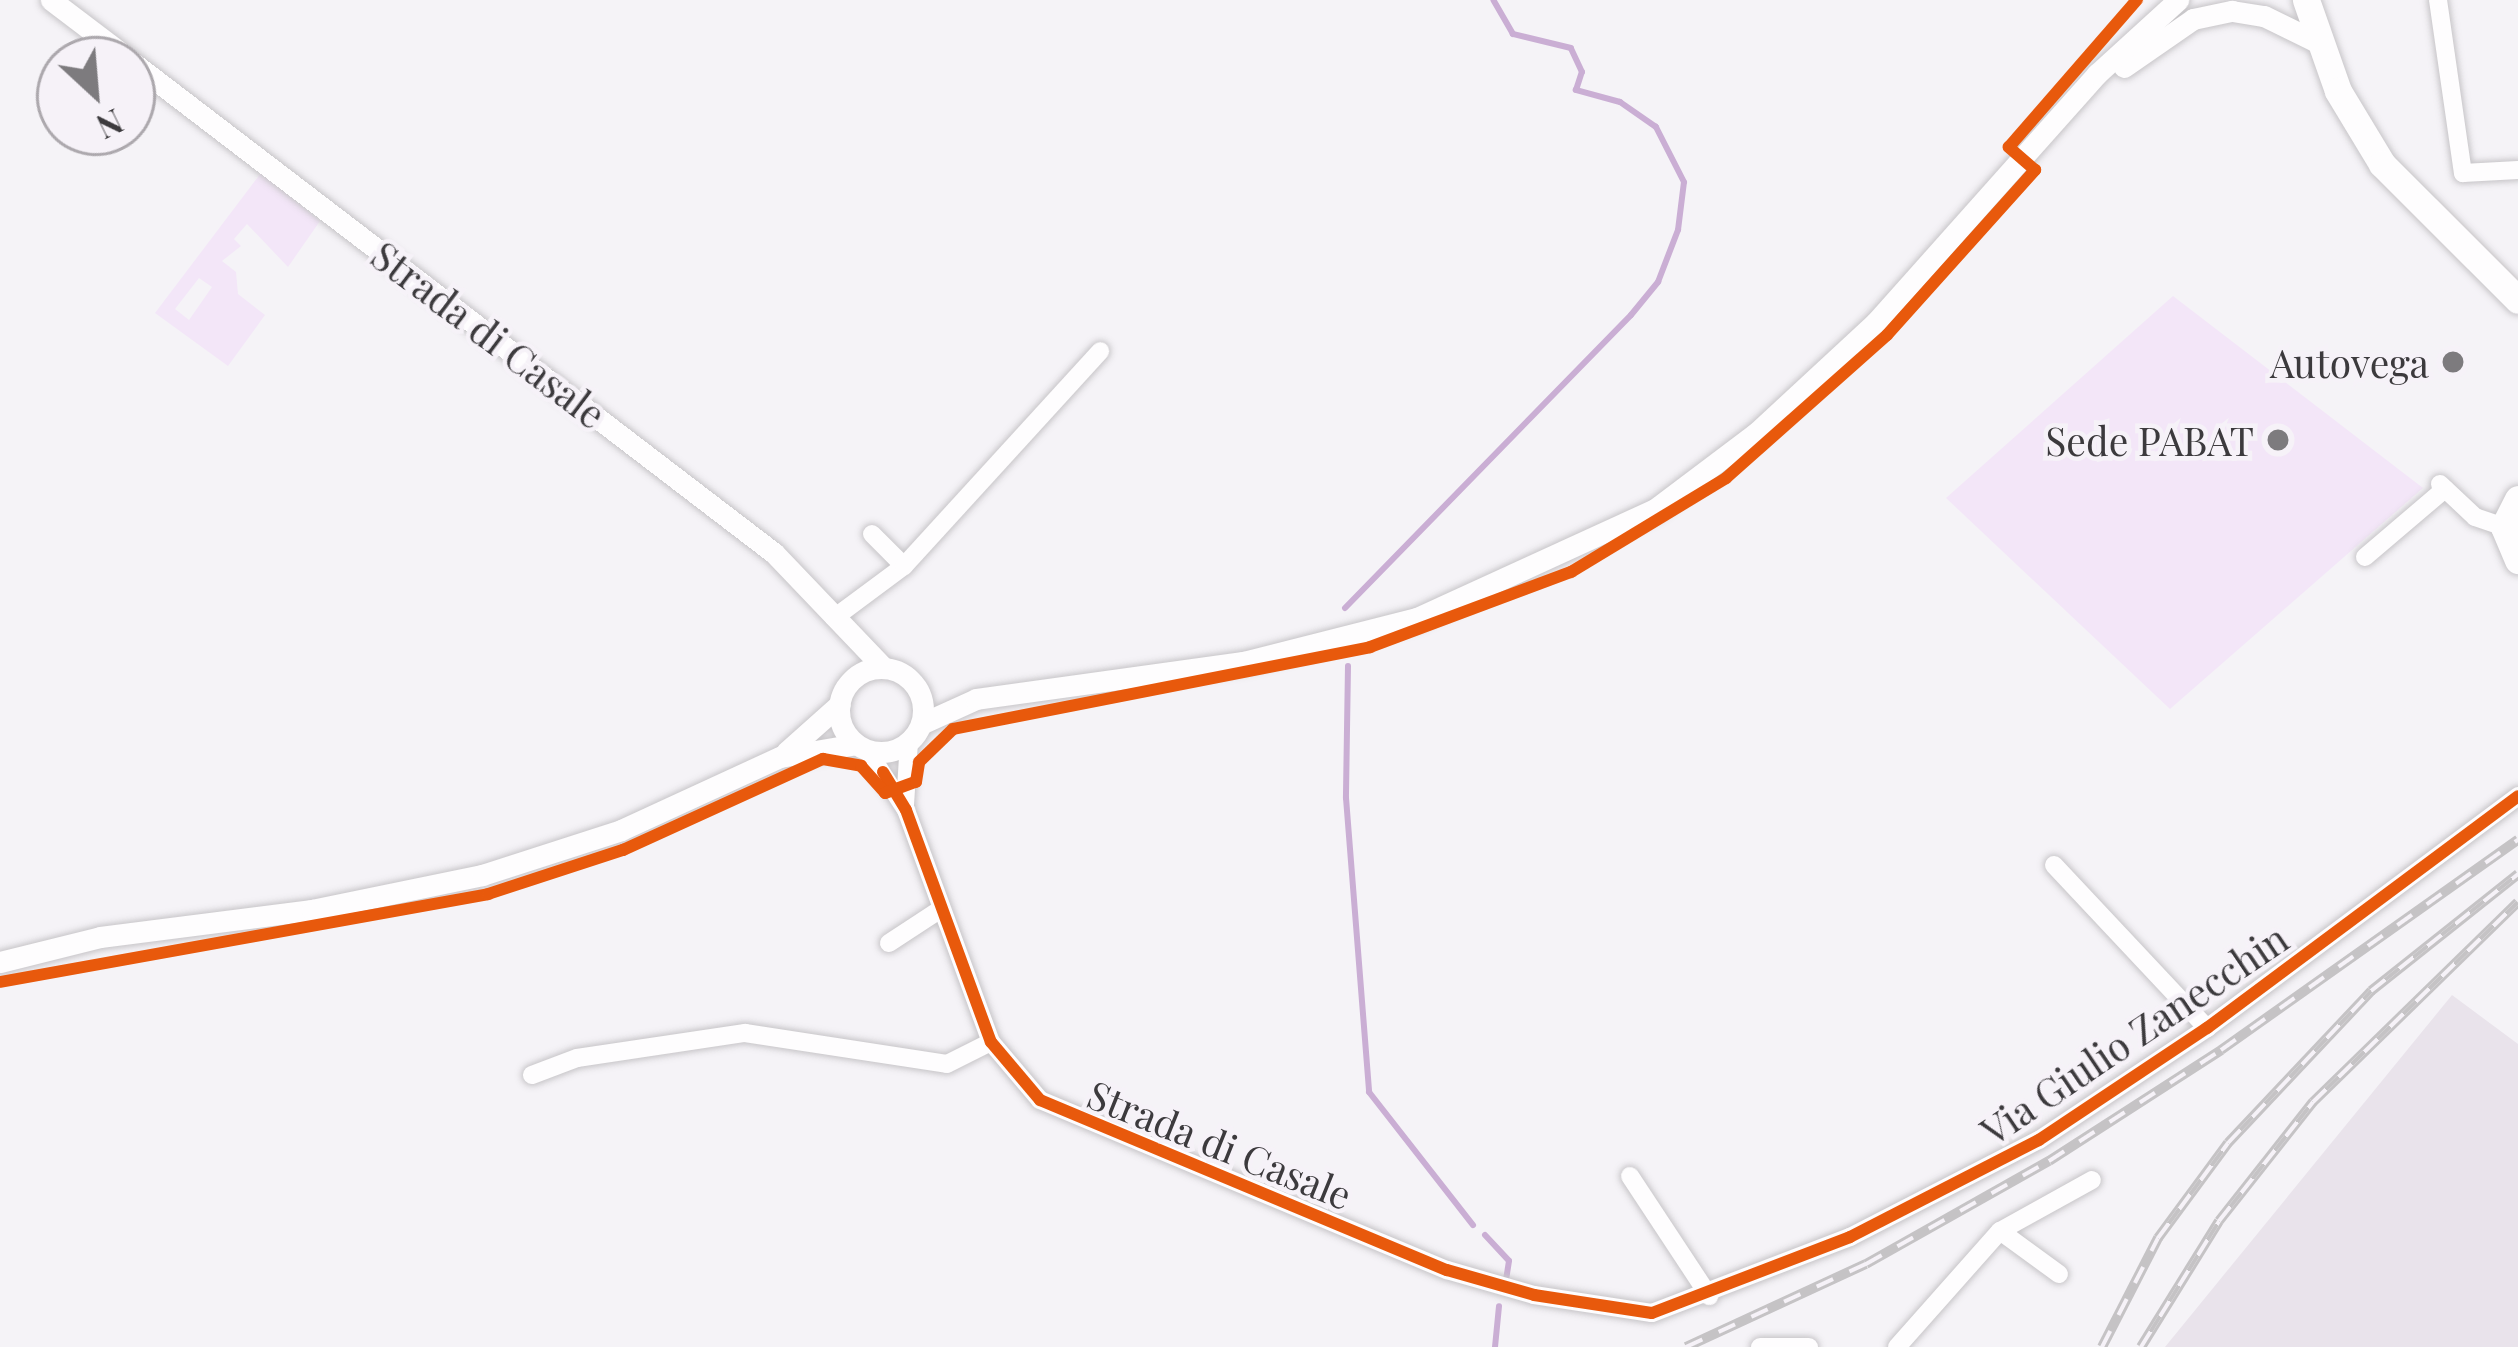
<!DOCTYPE html>
<style>
body{margin:0}
#map{position:relative;width:2518px;height:1347px;overflow:hidden;background:#f5f3f7;font-family:"Playfair Display",serif}
div>[style]{position:absolute}
[style*='--x']{left:calc(var(--x)*1px);top:calc(var(--y)*1px);width:calc(var(--w)*1px);rotate:calc(var(--a)*1deg)}
.built>*{inset:0;background:#e9e3eb}
.green>*{inset:0;background:#f3e6f8}
.stream>*{height:6px;margin:-3px;padding:0 3px;transform-origin:3px;border-radius:3px;background:#caaed4}
.roads{filter:drop-shadow(0 0 3px #c7c5c8) drop-shadow(0 0 3px #c7c5c8)}
.minor>*{height:18px;margin:-9px;padding:0 9px;transform-origin:9px;border-radius:9px;background:#fefdfe}
.tertiary>*{height:21px;margin:-10.5px;padding:0 10.5px;transform-origin:10.5px;border-radius:10.5px;background:#fefdfe}
.tertiary>.ring{margin:-10.5px;padding:0;box-sizing:content-box;background:none;border:21px solid #fefdfe;border-radius:50%}
.primary>*{height:27px;margin:-13.5px;padding:0 13.5px;transform-origin:13.5px;border-radius:13.5px;background:#fefdfe}
.rail>*{height:10px;margin-top:-5px;transform-origin:0;background:repeating-linear-gradient(90deg,#f6f2f8 0 18px,#c5c3c5 0 36px);box-sizing:border-box;border-block:3px solid #c5c3c5}
.cycleway>*{height:12px;margin:-6px;padding:0 6px;transform-origin:6px;border-radius:6px;background:#e8590c}
.dots>*{width:33px;height:33px;translate:-50% -50%;box-sizing:border-box;border:6px solid #f6f2f8;border-radius:50%}
span{translate:-50% -50%;white-space:nowrap;text-align:center;line-height:1.15;-webkit-text-stroke:9px #f6f2f8;paint-order:stroke}
.street-label{font-size:39px;color:#3c3a3d}
.poi-label{font-size:39px;color:#3c3a3d}
.right{translate:-100% -50%;text-align:right}
.north{position:absolute;left:36px;top:36px;width:120px;height:120px;box-sizing:border-box;background:#f6f2f8;border:3px solid #aca8ad;border-radius:50%;rotate:154deg;font-size:33px;font-weight:700;line-height:48px;text-align:center;color:#3c3a3d}
.north::after{content:'';display:block;margin:auto;width:42px;height:54px;background:#7d7b7e;clip-path:polygon(50% 0,100% 100%,50% 72%,0 100%)}
</style>
<div id="map">
<div class="built">
<div style="clip-path:polygon(2452px 995px,2518px 1044px,2518px 1347px,2165px 1347px)"></div>
</div>
<div class="green">
<div style="clip-path:polygon(evenodd,261px 173px,320px 221px,288px 267px,247px 224px,234px 239px,241px 246px,222px 261px,236px 272px,238px 294px,265px 315px,228px 366px,155px 313px,261px 173px,199px 278px,212px 287px,189px 320px,175px 309px,199px 278px)"></div>
<div style="clip-path:polygon(2173px 296px,2423px 488px,2170px 709px,1946px 498px)"></div>
</div>
<div class="stream">
<div style="--x:1345;--y:608;--w:409;--a:-45.7"></div>
<div style="--x:1631;--y:315;--w:43;--a:-50.7"></div>
<div style="--x:1658;--y:282;--w:56;--a:-69"></div>
<div style="--x:1678;--y:230;--w:48;--a:-82.9"></div>
<div style="--x:1684;--y:182;--w:62;--a:-117"></div>
<div style="--x:1656;--y:127;--w:44;--a:-145.2"></div>
<div style="--x:1620;--y:102;--w:46;--a:-164.7"></div>
<div style="--x:1576;--y:90;--w:19;--a:-72"></div>
<div style="--x:1582;--y:72;--w:26;--a:-115"></div>
<div style="--x:1571;--y:48;--w:60;--a:-166.4"></div>
<div style="--x:1513;--y:34;--w:39;--a:-120"></div>
<div style="--x:1348;--y:666;--w:132;--a:90.9"></div>
<div style="--x:1346;--y:798;--w:295;--a:85.5"></div>
<div style="--x:1369;--y:1092;--w:169;--a:52"></div>
<div style="--x:1485;--y:1235;--w:35;--a:47"></div>
<div style="--x:1509;--y:1261;--w:18;--a:99"></div>
<div style="--x:1495;--y:1347;--w:41;--a:-84.4"></div>
</div>
<div class="roads">
<div class="minor">
<div style="--x:2438;--y:0;--w:175;--a:81.8"></div>
<div style="--x:2463;--y:173;--w:55;--a:-3.1"></div>
<div style="--x:2440;--y:484;--w:48;--a:43.3"></div>
<div style="--x:2475;--y:517;--w:31;--a:19"></div>
<div style="--x:872;--y:534;--w:45;--a:45"></div>
<div style="--x:2365;--y:557;--w:105;--a:-40.4"></div>
<div style="--x:834;--y:618;--w:87;--a:-36.6"></div>
<div style="--x:904;--y:566;--w:291;--a:-47.6"></div>
<div style="--x:867;--y:750;--w:72;--a:57"></div>
<div style="--x:906;--y:810;--w:247;--a:69.9"></div>
<div style="--x:991;--y:1042;--w:76;--a:49.8"></div>
<div style="--x:1040;--y:1100;--w:441;--a:22.7"></div>
<div style="--x:1447;--y:1270;--w:91;--a:16"></div>
<div style="--x:1534;--y:1295;--w:119;--a:8.7"></div>
<div style="--x:1652;--y:1313;--w:212;--a:-21"></div>
<div style="--x:1850;--y:1237;--w:212;--a:-27.2"></div>
<div style="--x:2039;--y:1140;--w:202;--a:-33.7"></div>
<div style="--x:2207;--y:1028;--w:388;--a:-36.7"></div>
<div style="--x:905;--y:805;--w:64;--a:-86.4"></div>
<div style="--x:2054;--y:865;--w:224;--a:46.8"></div>
<div style="--x:889;--y:943;--w:62;--a:-33.2"></div>
<div style="--x:532;--y:1075;--w:48;--a:-20.7"></div>
<div style="--x:577;--y:1058;--w:170;--a:-8.5"></div>
<div style="--x:745;--y:1033;--w:204;--a:8.7"></div>
<div style="--x:947;--y:1064;--w:49;--a:-26.6"></div>
<div style="--x:1630;--y:1176;--w:144;--a:56.6"></div>
<div style="--x:2000;--y:1231;--w:73;--a:36.1"></div>
<div style="--x:1760;--y:1347;--w:49;--a:0"></div>
<div style="--x:1897;--y:1347;--w:155;--a:-48.4"></div>
<div style="--x:2000;--y:1231;--w:105;--a:-29"></div>
</div>
<div class="tertiary">
<div style="--x:51;--y:0;--w:99;--a:37.2"></div>
<div style="--x:132;--y:62;--w:808;--a:37.41"></div>
<div style="--x:774;--y:553;--w:159;--a:46.3"></div>
<div style="--x:2124;--y:67;--w:84;--a:-34.8"></div>
<div style="--x:2193;--y:19;--w:40;--a:-12"></div>
<div style="--x:2232;--y:11;--w:32;--a:9"></div>
<div style="--x:2264;--y:16;--w:59;--a:26.1"></div>
<div class="ring" style="left:839px;top:668px;width:63px;height:63px"></div>
<div style="--x:921;--y:724;--w:60;--a:-24.4"></div>
<div style="--x:976;--y:699;--w:270;--a:-7.9"></div>
<div style="--x:1243;--y:662;--w:179;--a:-14.2"></div>
<div style="--x:1417;--y:618;--w:262;--a:-24.6"></div>
<div style="--x:1655;--y:509;--w:126;--a:-37"></div>
<div style="--x:1756;--y:433;--w:163;--a:-42.8"></div>
<div style="--x:1876;--y:322;--w:332;--a:-48.3"></div>
<div style="--x:2097;--y:74;--w:110;--a:-42.4"></div>
<div style="--x:786;--y:752;--w:72;--a:-41.6"></div>
<div style="--x:0;--y:962;--w:103;--a:-14"></div>
<div style="--x:100;--y:937;--w:214;--a:-7.3"></div>
<div style="--x:312;--y:910;--w:174;--a:-11.6"></div>
<div style="--x:482;--y:875;--w:146;--a:-17.9"></div>
<div style="--x:621;--y:830;--w:175;--a:-24.7"></div>
<div style="--x:780;--y:757;--w:77;--a:-9.7"></div>
</div>
<div class="primary">
<div style="--x:2306;--y:0;--w:96;--a:70.6"></div>
<div style="--x:2338;--y:91;--w:85;--a:58.9"></div>
<div style="--x:2382;--y:164;--w:192;--a:45"></div>
<div style="--x:2518;--y:499;--w:31;--a:117"></div>
<div style="--x:2504;--y:527;--w:36;--a:67"></div>
</div>
</div>
<div class="rail">
<div style="--x:1686;--y:1347;--w:198;--a:-24.8"></div>
<div style="--x:1866;--y:1264;--w:210;--a:-29.4"></div>
<div style="--x:2049;--y:1161;--w:205;--a:-32.8"></div>
<div style="--x:2221;--y:1050;--w:364;--a:-35.3"></div>
<div style="--x:2102;--y:1347;--w:123;--a:-62.8"></div>
<div style="--x:2158;--y:1238;--w:118;--a:-53.6"></div>
<div style="--x:2228;--y:1143;--w:209;--a:-46.7"></div>
<div style="--x:2371;--y:991;--w:188;--a:-38.5"></div>
<div style="--x:2141;--y:1347;--w:148;--a:-58.2"></div>
<div style="--x:2219;--y:1221;--w:152;--a:-51.7"></div>
<div style="--x:2313;--y:1102;--w:286;--a:-44.3"></div>
</div>
<div class="cycleway">
<div style="--x:883;--y:772;--w:44;--a:58.8"></div>
<div style="--x:906;--y:810;--w:247;--a:69.9"></div>
<div style="--x:991;--y:1042;--w:76;--a:49.8"></div>
<div style="--x:1040;--y:1100;--w:441;--a:22.7"></div>
<div style="--x:1447;--y:1270;--w:91;--a:16"></div>
<div style="--x:1534;--y:1295;--w:119;--a:8.7"></div>
<div style="--x:1652;--y:1313;--w:212;--a:-21"></div>
<div style="--x:1850;--y:1237;--w:212;--a:-27.2"></div>
<div style="--x:2039;--y:1140;--w:202;--a:-33.7"></div>
<div style="--x:2207;--y:1028;--w:388;--a:-36.7"></div>
<div style="--x:0;--y:982;--w:496;--a:-10.2"></div>
<div style="--x:488;--y:894;--w:142;--a:-18.1"></div>
<div style="--x:623;--y:850;--w:220;--a:-24.5"></div>
<div style="--x:823;--y:759;--w:39;--a:10"></div>
<div style="--x:861;--y:766;--w:36;--a:48"></div>
<div style="--x:885;--y:793;--w:33;--a:-20"></div>
<div style="--x:916;--y:782;--w:20;--a:-81"></div>
<div style="--x:919;--y:762;--w:47;--a:-44.1"></div>
<div style="--x:953;--y:729;--w:425;--a:-11.1"></div>
<div style="--x:1370;--y:647;--w:215;--a:-20.5"></div>
<div style="--x:1571;--y:572;--w:181;--a:-31.2"></div>
<div style="--x:1726;--y:478;--w:215;--a:-41.6"></div>
<div style="--x:1887;--y:335;--w:222;--a:-48.1"></div>
<div style="--x:2035;--y:170;--w:35;--a:-139"></div>
<div style="--x:2009;--y:147;--w:195;--a:-49"></div>
</div>
<div class="dots">
<div style="left:2453px;top:362px;background:#7d7b7e"></div>
<div style="left:2278px;top:440px;background:#7d7b7e"></div>
</div>
<div class="street-label">
<span style="left:489px;top:334px;rotate:37deg">Strada di Casale</span>
<span style="left:2134px;top:1034px;rotate:-34deg">Via Giulio Zanecchin</span>
<span style="left:1220px;top:1144px;rotate:22deg">Strada di Casale</span>
</div>
<div class="poi-label">
<span class="right" style="left:2429px;top:362px">Autovega</span>
<span class="right" style="left:2254px;top:440px">Sede PABAT</span>
</div>
<div class="north">N</div>
</div>
